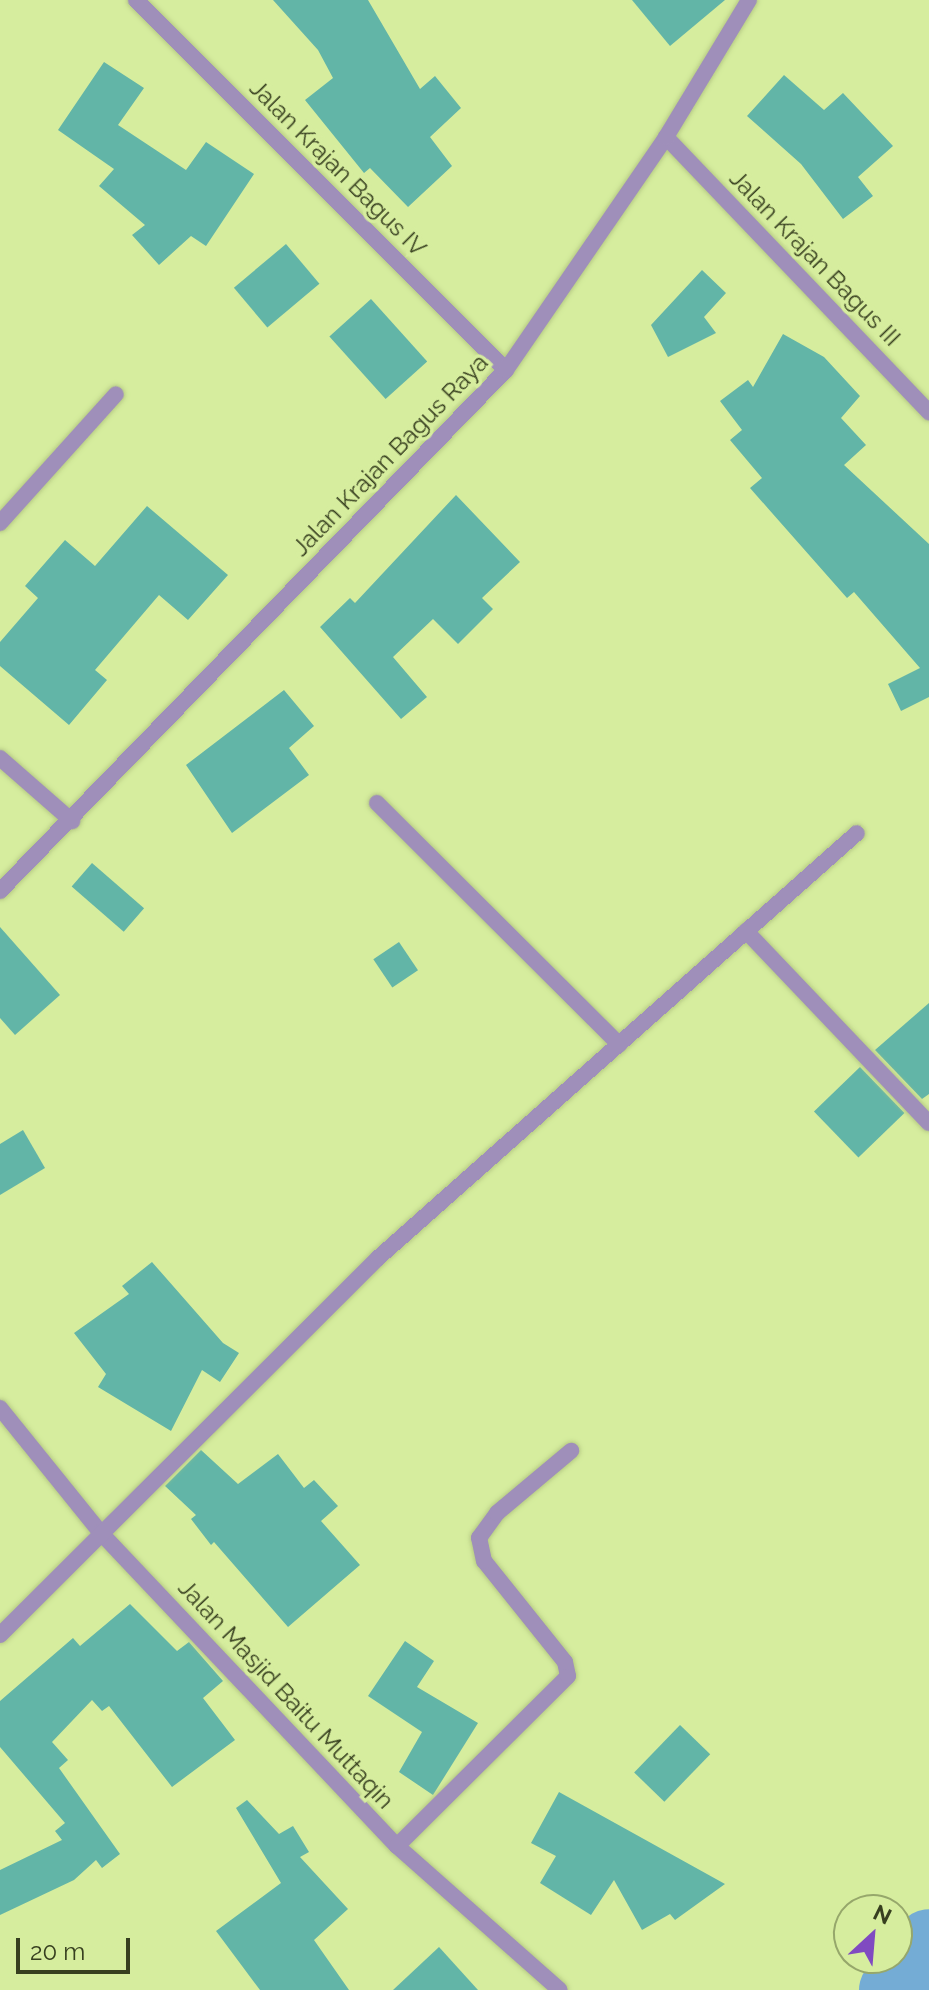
<!DOCTYPE html>
<style>
body{margin:0}
#map{position:relative;width:929px;height:1990px;overflow:hidden;background:#d6ed9e;font-family:Raleway,sans-serif}
div>[style]{position:absolute}
[style*='--x']{left:calc(var(--x)*1px);top:calc(var(--y)*1px);width:calc(var(--w)*1px);rotate:calc(var(--a)*1deg)}
.river>*{height:68px;margin:-34px;padding:0 34px;transform-origin:34px;border-radius:34px;background:#74acd5}
.building>*{inset:0;background:#62b5a7;transform-origin:0 0}
.roads{filter:drop-shadow(0 0 2px #b6ca85) drop-shadow(0 0 2px #b6ca85)}
.minor>*{height:16px;margin:-8px;padding:0 8px;transform-origin:8px;border-radius:8px;background:#9f8fba}
span{translate:-50% -50%;white-space:nowrap;text-align:center;line-height:1.15;-webkit-text-stroke:7px #d6ed9e;paint-order:stroke}
.street-label{font-size:24px;color:#373f1f}
.north{position:absolute;left:833px;top:1894px;width:80px;height:80px;box-sizing:border-box;background:#d6ed9e;border:2px solid #96a76b;border-radius:50%;rotate:26deg;font-size:22px;font-weight:700;line-height:32px;text-align:center;color:#373f1f}
.north::after{content:'';display:block;margin:auto;width:28px;height:36px;background:#804ac1;clip-path:polygon(50% 0,100% 100%,50% 72%,0 100%)}
.scale{position:absolute;left:16px;top:1938px;width:114px;height:36px;box-sizing:border-box;border:4px solid #373f1f;border-top:0;padding-left:10px;font-size:24px;line-height:28px;white-space:nowrap;color:#373f1f;-webkit-text-stroke:6px #d6ed9e;paint-order:stroke}
</style>
<div id="map">
<div class="river">
<div style="--x:893;--y:1990;--w:59;--a:-52.5"></div>
</div>
<div class="building">
<div style="clip-path:polygon(273px 0,368px 0,420px 89px,435px 76px,461px 108px,430px 137px,452px 166px,408px 207px,370px 168px,364px 173px,305px 100px,333px 78px,318px 50px)"></div>
<div style="clip-path:polygon(632px 0,725px 0,670px 46px)"></div>
<div style="clip-path:polygon(104px 62px,144px 88px,118px 125px,186px 170px,206px 142px,254px 174px,206px 246px,191px 236px,159px 265px,132px 235px,145px 225px,99px 186px,114px 169px,58px 130px)"></div>
<div style="clip-path:polygon(784px 75px,824px 110px,843px 93px,893px 146px,858px 177px,873px 196px,843px 219px,801px 164px,747px 116px)"></div>
<div style="left:286px;top:244px;width:52px;height:68px;rotate:50deg"></div>
<div style="clip-path:polygon(702px 270px,726px 293px,704px 317px,716px 333px,668px 357px,651px 325px)"></div>
<div style="left:371px;top:299px;width:84px;height:56px;rotate:48deg"></div>
<div style="clip-path:polygon(783px 334px,824px 357px,860px 396px,841px 418px,866px 445px,844px 465px,929px 544px,929px 697px,901px 711px,888px 684px,920px 668px,854px 592px,847px 598px,750px 488px,762px 478px,730px 440px,742px 430px,720px 401px,748px 380px,753px 387px)"></div>
<div style="clip-path:polygon(456px 495px,520px 562px,482px 598px,493px 609px,458px 644px,433px 619px,393px 657px,427px 697px,401px 719px,320px 627px,350px 598px,355px 603px)"></div>
<div style="clip-path:polygon(147px 506px,228px 575px,188px 620px,159px 595px,95px 670px,107px 680px,69px 725px,0 666px,0 642px,38px 598px,25px 586px,65px 540px,95px 566px)"></div>
<div style="clip-path:polygon(284px 690px,314px 726px,289px 748px,309px 775px,232px 833px,186px 765px)"></div>
<div style="left:92px;top:863px;width:69px;height:31px;rotate:41deg"></div>
<div style="clip-path:polygon(0 927px,60px 995px,15px 1035px,0 1018px)"></div>
<div style="left:399px;top:942px;width:34px;height:31px;rotate:56deg"></div>
<div style="clip-path:polygon(929px 1003px,929px 1094px,922px 1099px,875px 1050px)"></div>
<div style="left:860px;top:1067px;width:64px;height:64px;rotate:46deg"></div>
<div style="clip-path:polygon(23px 1130px,45px 1168px,0 1195px,0 1144px)"></div>
<div style="clip-path:polygon(152px 1262px,223px 1343px,239px 1353px,220px 1382px,202px 1370px,171px 1431px,98px 1387px,106px 1374px,74px 1333px,129px 1294px,122px 1286px)"></div>
<div style="clip-path:polygon(201px 1450px,238px 1484px,278px 1454px,304px 1488px,314px 1480px,338px 1506px,321px 1521px,360px 1565px,288px 1627px,214px 1542px,211px 1545px,191px 1519px,196px 1515px,165px 1486px)"></div>
<div style="clip-path:polygon(130px 1604px,177px 1651px,189px 1642px,223px 1681px,203px 1698px,235px 1740px,172px 1787px,109px 1706px,102px 1711px,92px 1700px,52px 1742px,68px 1760px,59px 1768px,120px 1854px,102px 1868px,96px 1860px,74px 1880px,0 1915px,0 1870px,62px 1840px,55px 1831px,65px 1823px,0 1747px,0 1701px,73px 1638px,80px 1646px)"></div>
<div style="clip-path:polygon(405px 1641px,434px 1661px,417px 1687px,478px 1723px,433px 1795px,399px 1772px,422px 1732px,368px 1696px)"></div>
<div style="left:680px;top:1725px;width:42px;height:66px;rotate:44deg"></div>
<div style="clip-path:polygon(559px 1792px,725px 1884px,675px 1920px,670px 1914px,642px 1930px,614px 1880px,591px 1915px,540px 1883px,556px 1856px,531px 1843px)"></div>
<div style="clip-path:polygon(247px 1800px,279px 1834px,293px 1826px,309px 1852px,300px 1857px,348px 1909px,314px 1940px,349px 1990px,260px 1990px,216px 1931px,281px 1883px,236px 1808px)"></div>
<div style="clip-path:polygon(439px 1947px,478px 1990px,393px 1990px)"></div>
</div>
<div class="roads">
<div class="minor">
<div style="--x:136;--y:0;--w:523;--a:45"></div>
<div style="--x:666;--y:137;--w:381;--a:46.3"></div>
<div style="--x:0;--y:523;--w:173;--a:-48"></div>
<div style="--x:0;--y:758;--w:96;--a:41.2"></div>
<div style="--x:377;--y:803;--w:342;--a:44.9"></div>
<div style="--x:0;--y:891;--w:726;--a:-45.84"></div>
<div style="--x:506;--y:370;--w:283;--a:-55.5"></div>
<div style="--x:666;--y:137;--w:160;--a:-58.8"></div>
<div style="--x:746;--y:931;--w:265;--a:46.4"></div>
<div style="--x:0;--y:1408;--w:159;--a:51.1"></div>
<div style="--x:100;--y:1532;--w:432;--a:46.6"></div>
<div style="--x:397;--y:1846;--w:217;--a:41.5"></div>
<div style="--x:0;--y:1635;--w:534;--a:-44.92"></div>
<div style="--x:378;--y:1258;--w:640;--a:-41.58"></div>
<div style="--x:397;--y:1846;--w:241;--a:-44.8"></div>
<div style="--x:568;--y:1676;--w:14;--a:-102"></div>
<div style="--x:565;--y:1662;--w:129;--a:-128.7"></div>
<div style="--x:484;--y:1561;--w:24;--a:-102"></div>
<div style="--x:479;--y:1538;--w:31;--a:-54"></div>
<div style="--x:497;--y:1513;--w:97;--a:-40"></div>
</div>
</div>
<div class="street-label">
<span style="left:338px;top:168px;rotate:45deg">Jalan Krajan Bagus IV</span>
<span style="left:815px;top:258px;rotate:46deg">Jalan Krajan Bagus III</span>
<span style="left:390px;top:455px;rotate:-46deg">Jalan Krajan Bagus Raya</span>
<span style="left:286px;top:1694px;rotate:47deg">Jalan Masjid Baitu Muttaqin</span>
</div>
<div class="north">N</div>
<div class="scale">20 m</div>
</div>
